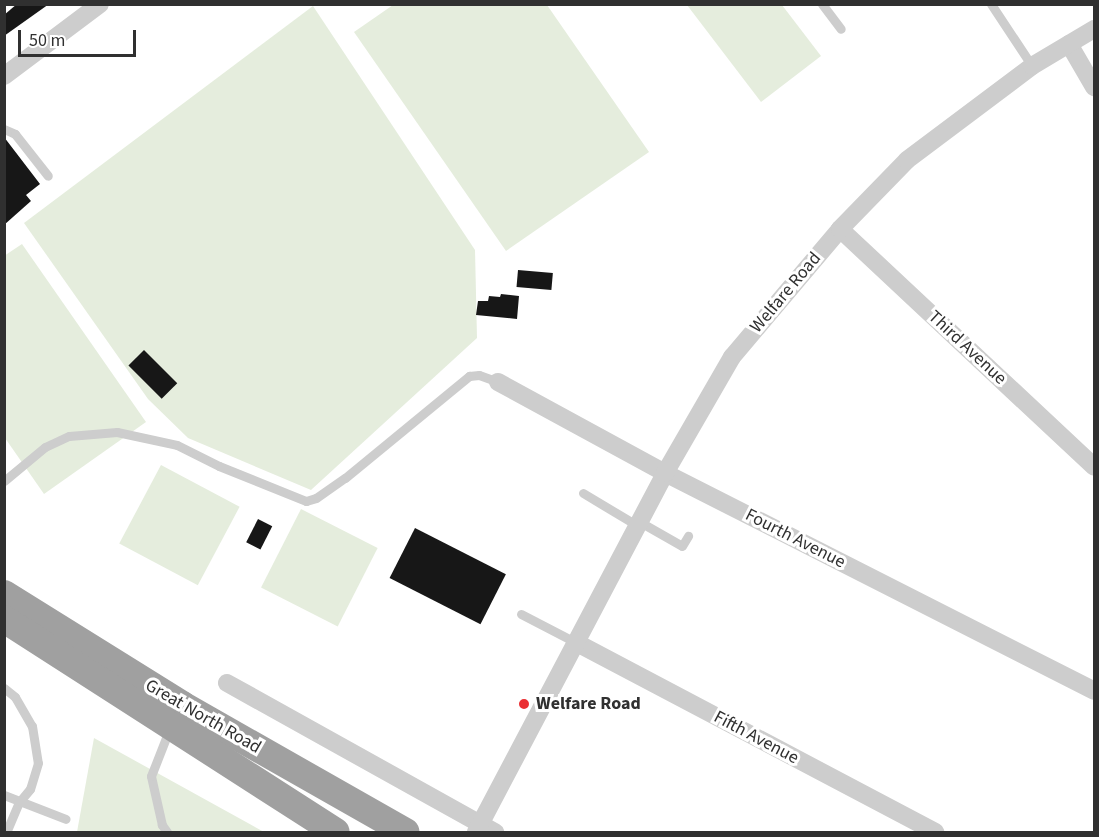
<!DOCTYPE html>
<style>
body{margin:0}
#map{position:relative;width:1099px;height:837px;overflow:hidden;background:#fff;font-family:"Source Sans 3",sans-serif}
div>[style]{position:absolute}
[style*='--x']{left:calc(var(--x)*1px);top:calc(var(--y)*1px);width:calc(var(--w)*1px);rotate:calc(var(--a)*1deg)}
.green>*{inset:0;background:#e5eddd;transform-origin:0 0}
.building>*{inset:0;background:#171717;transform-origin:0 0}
.service>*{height:9px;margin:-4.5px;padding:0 4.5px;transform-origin:4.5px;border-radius:4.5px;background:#cdcdcd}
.minor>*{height:18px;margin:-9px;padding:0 9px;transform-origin:9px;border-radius:9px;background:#cdcdcd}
.trunk>*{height:28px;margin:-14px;padding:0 14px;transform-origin:14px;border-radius:14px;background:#a0a0a0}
.dots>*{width:16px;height:16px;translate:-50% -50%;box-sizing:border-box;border:3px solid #fff;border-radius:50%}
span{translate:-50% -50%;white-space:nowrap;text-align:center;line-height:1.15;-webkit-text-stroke:6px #fff;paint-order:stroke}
.street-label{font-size:18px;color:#303030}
.poi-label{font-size:18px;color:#303030;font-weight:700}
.left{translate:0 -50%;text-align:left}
.frame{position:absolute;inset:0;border:6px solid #303030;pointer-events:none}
.scale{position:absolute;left:18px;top:30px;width:118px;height:27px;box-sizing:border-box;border:3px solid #303030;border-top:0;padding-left:8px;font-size:18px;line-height:21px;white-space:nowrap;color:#303030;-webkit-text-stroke:4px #fff;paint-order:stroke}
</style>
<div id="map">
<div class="green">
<div style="clip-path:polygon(393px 5px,547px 5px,649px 152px,506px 251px,354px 32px)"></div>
<div style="clip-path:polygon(687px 5px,782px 5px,821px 56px,761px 102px)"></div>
<div style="clip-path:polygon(313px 6px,475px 250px,477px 338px,311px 490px,188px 438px,148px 399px,24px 223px)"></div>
<div style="clip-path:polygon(22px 244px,146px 422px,44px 494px,5px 438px,4px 256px)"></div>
<div style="left:161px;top:465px;width:89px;height:89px;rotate:28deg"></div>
<div style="left:301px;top:509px;width:86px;height:88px;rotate:27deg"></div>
<div style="clip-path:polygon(94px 738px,264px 832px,77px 832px)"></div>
</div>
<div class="building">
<div style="clip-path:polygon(17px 4px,49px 4px,4px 36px,4px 15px)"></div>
<div style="clip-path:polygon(4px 137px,40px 184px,26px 195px,31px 201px,4px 225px)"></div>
<div style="left:518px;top:270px;width:35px;height:17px;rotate:5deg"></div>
<div style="clip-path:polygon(501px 294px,519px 296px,517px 319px,476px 315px,478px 301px,488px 301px,489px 296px,500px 297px)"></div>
<div style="left:144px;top:350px;width:47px;height:22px;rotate:45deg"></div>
<div style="left:258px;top:519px;width:16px;height:26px;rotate:27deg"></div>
<div style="left:415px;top:528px;width:102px;height:56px;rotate:27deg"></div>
</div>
<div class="service">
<div style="--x:822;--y:4;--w:31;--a:53"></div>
<div style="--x:991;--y:4;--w:74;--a:56.5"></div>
<div style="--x:4;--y:129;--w:12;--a:24"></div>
<div style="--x:15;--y:134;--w:53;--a:51.8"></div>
<div style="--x:4;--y:481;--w:53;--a:-39.7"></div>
<div style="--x:45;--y:447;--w:26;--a:-25"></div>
<div style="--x:69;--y:436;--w:48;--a:-4.8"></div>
<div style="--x:117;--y:432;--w:61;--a:12.2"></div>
<div style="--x:177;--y:445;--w:47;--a:26.6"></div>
<div style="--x:219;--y:466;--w:94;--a:21.9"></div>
<div style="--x:306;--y:501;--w:10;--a:-17"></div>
<div style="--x:316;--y:498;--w:35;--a:-35"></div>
<div style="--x:345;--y:478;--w:161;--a:-39.4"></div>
<div style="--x:469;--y:376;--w:10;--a:-6"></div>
<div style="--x:479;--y:375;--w:20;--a:20"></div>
<div style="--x:583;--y:493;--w:64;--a:31"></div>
<div style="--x:640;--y:522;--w:48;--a:29.7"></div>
<div style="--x:682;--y:546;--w:12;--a:-59"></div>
<div style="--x:521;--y:614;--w:63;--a:27.4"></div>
<div style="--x:4;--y:688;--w:14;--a:39"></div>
<div style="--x:15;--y:697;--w:34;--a:60"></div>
<div style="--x:32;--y:726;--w:37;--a:81"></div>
<div style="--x:38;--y:763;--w:27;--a:107"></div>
<div style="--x:30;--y:789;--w:17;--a:130"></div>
<div style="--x:19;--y:802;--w:33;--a:113"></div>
<div style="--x:4;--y:795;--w:66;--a:21.2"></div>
<div style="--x:167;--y:832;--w:9;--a:-126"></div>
<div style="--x:162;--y:825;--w:50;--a:-102.7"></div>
<div style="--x:151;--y:776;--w:49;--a:-68.6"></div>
</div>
<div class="minor">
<div style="--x:1069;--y:44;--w:50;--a:59.8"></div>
<div style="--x:4;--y:76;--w:120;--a:-36.9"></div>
<div style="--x:840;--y:229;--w:348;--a:43.1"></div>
<div style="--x:498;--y:382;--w:190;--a:28.6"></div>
<div style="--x:665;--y:473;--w:481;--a:26.9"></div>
<div style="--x:577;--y:643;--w:405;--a:27.8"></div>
<div style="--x:227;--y:683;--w:307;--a:29.1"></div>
<div style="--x:476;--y:832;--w:406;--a:-62.2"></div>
<div style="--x:665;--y:473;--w:134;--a:-60"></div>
<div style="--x:732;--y:357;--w:167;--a:-49.8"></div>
<div style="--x:840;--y:229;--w:96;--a:-45.8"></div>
<div style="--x:907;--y:160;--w:156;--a:-36.9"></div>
<div style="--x:1032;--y:66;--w:72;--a:-30.8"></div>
</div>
<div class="trunk">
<div style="--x:4;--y:594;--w:210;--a:31.9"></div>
<div style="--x:182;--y:705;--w:257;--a:29.6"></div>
<div style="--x:4;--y:619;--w:394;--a:32.7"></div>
</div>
<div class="dots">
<div style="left:524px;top:704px;background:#ea2e32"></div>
</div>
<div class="street-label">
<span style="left:786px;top:293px;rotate:-50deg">Welfare Road</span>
<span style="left:967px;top:348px;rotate:43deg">Third Avenue</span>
<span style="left:795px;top:539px;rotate:27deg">Fourth Avenue</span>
<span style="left:203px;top:717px;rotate:30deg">Great North Road</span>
<span style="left:756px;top:738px;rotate:28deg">Fifth Avenue</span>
</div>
<div class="poi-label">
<span class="left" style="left:536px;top:704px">Welfare Road</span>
</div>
<div class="frame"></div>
<div class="scale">50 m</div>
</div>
